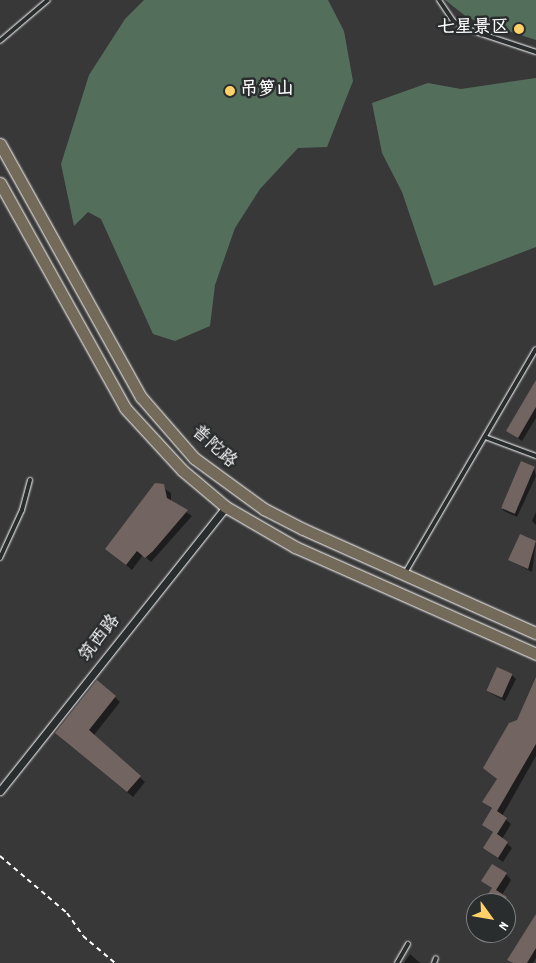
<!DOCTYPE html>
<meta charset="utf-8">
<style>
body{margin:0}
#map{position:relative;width:536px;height:963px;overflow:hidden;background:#383838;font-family:Dekko,"LXGW WenKai TC",sans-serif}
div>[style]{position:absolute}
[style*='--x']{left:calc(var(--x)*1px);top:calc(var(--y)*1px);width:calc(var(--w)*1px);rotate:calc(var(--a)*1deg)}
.green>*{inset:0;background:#546e5c}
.shadow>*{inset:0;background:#0007}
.building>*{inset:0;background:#726460;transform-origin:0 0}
.path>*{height:2px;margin-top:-1px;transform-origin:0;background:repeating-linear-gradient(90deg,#fff 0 5px,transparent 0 9px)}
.roads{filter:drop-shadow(0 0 1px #fff) drop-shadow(0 0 1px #fff)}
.lane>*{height:4px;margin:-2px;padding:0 2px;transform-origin:2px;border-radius:2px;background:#2a2d2e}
.street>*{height:7px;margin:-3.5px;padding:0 3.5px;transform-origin:3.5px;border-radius:3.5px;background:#2a2d2e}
.primary>*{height:11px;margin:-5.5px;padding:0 5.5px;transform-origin:5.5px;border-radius:5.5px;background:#746a5a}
.dots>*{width:14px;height:14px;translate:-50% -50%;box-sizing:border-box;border:2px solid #2a2d2e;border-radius:50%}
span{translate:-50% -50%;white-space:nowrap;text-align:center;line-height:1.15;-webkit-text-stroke:5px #2a2d2e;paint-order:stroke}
.poi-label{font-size:18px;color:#fff;font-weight:700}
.right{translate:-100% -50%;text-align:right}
.left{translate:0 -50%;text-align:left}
.street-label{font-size:18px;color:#fff}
.north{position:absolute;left:466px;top:893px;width:50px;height:50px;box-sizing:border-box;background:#2a2d2e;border:1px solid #7f8182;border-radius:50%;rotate:122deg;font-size:14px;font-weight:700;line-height:20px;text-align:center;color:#fff}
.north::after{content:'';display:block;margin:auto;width:18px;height:22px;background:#ffd166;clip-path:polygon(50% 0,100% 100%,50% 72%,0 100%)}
</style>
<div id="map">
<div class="green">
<div style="clip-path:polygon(144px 0,328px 0,344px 31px,353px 81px,327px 147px,298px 148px,260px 189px,235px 228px,215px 285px,210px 326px,175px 341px,153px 334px,101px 219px,88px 212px,74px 226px,61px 164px,89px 75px,125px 19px)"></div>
<div style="clip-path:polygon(445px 0,536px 0,536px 40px,468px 18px)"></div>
<div style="clip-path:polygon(536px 78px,536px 247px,434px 286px,402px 192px,382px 153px,372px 103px,428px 83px,461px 89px)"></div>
</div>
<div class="shadow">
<div style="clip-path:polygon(536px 382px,536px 418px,522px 441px,508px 431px)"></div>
<div style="clip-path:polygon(534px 468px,536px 476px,517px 517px,504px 511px,501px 507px)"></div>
<div style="clip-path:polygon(158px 484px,171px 493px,171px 502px,192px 516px,151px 562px,143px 555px,132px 570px,107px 549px)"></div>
<div style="clip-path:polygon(536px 512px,536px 525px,532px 521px)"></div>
<div style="clip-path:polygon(521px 535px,536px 542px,532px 572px,509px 560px)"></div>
<div style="clip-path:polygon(512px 675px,516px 679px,505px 701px,487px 691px)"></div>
<div style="clip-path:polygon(536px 683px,536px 756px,502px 816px,511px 824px,502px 839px,512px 848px,503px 862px,484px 848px,494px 833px,483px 824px,493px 810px,484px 802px,498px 780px,484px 767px,510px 724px,518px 721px)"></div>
<div style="clip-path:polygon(115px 697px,120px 702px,94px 735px,145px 782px,133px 797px,62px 739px)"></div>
<div style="clip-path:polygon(506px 874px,511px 880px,502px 895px,512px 903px,506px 912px,506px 903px,484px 903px,493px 889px,483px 881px)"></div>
<div style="clip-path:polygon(536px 918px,536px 958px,533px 963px,512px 963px,509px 959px)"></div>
<div style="clip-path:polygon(506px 920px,512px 926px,502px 941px,490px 933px,506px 933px)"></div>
<div style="clip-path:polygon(410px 954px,419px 962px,421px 963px,404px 963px)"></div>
</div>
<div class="building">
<div style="clip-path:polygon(536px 380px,536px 407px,518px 438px,506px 431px)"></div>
<div style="left:521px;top:461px;width:15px;height:51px;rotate:23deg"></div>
<div style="clip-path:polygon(155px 483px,164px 484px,167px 498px,188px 510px,153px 551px,145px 558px,137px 551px,126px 565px,105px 549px)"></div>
<div style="clip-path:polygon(520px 534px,536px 541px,528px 569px,508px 560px)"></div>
<div style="left:497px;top:667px;width:17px;height:26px;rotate:24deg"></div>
<div style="clip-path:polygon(536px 677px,536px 744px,497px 811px,507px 818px,497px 834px,508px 842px,498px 858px,483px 848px,493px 832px,482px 825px,492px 808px,482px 802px,497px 779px,483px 768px,509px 723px,517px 720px)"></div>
<div style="clip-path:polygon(97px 680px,116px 696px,89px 730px,141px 776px,127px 792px,55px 733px)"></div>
<div style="clip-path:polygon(492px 864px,507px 873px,496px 890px,507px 897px,503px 903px,482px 903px,492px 888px,481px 881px)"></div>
<div style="clip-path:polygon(536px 914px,536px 948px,527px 963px,513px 963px,507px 960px)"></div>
</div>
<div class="path">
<div style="--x:0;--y:856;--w:88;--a:40.4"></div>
<div style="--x:67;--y:913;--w:28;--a:55"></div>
<div style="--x:83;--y:936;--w:42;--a:40.2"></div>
</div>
<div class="roads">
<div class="lane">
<div style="--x:439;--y:0;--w:25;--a:56"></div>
<div style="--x:453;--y:21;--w:13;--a:32"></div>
<div style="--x:464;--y:28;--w:76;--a:18.4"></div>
<div style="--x:0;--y:41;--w:63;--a:-40.5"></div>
<div style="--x:485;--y:437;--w:54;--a:20.4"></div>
<div style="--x:0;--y:558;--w:53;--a:-65.4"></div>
<div style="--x:22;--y:510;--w:31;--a:-75"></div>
<div style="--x:405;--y:573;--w:259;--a:-59.7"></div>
<div style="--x:397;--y:963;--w:22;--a:-60"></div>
<div style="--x:434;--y:963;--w:5;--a:-68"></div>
</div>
<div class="street">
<div style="--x:0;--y:791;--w:363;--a:-51.5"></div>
</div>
<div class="primary">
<div style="--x:0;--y:144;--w:290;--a:60.9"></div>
<div style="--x:141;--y:397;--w:81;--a:49"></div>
<div style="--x:194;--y:458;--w:87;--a:36.1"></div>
<div style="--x:264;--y:509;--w:44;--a:27.1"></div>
<div style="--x:303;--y:529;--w:255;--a:24.1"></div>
<div style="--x:0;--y:183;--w:257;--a:60.9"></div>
<div style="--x:125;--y:408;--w:84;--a:47.4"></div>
<div style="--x:182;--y:470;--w:57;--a:40.1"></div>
<div style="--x:226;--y:507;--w:80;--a:30.1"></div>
<div style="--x:295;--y:547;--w:264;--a:23.9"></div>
</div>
</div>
<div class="dots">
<div style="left:519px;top:29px;background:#ffd166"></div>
<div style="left:230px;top:91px;background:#ffd166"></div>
</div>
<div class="poi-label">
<span class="right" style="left:509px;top:29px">七星景区</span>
<span class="left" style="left:240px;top:91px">吊箩山</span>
</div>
<div class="street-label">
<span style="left:213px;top:448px;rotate:42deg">普陀路</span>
<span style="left:101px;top:639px;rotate:-52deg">筑西路</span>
</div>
<div class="north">N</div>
</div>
